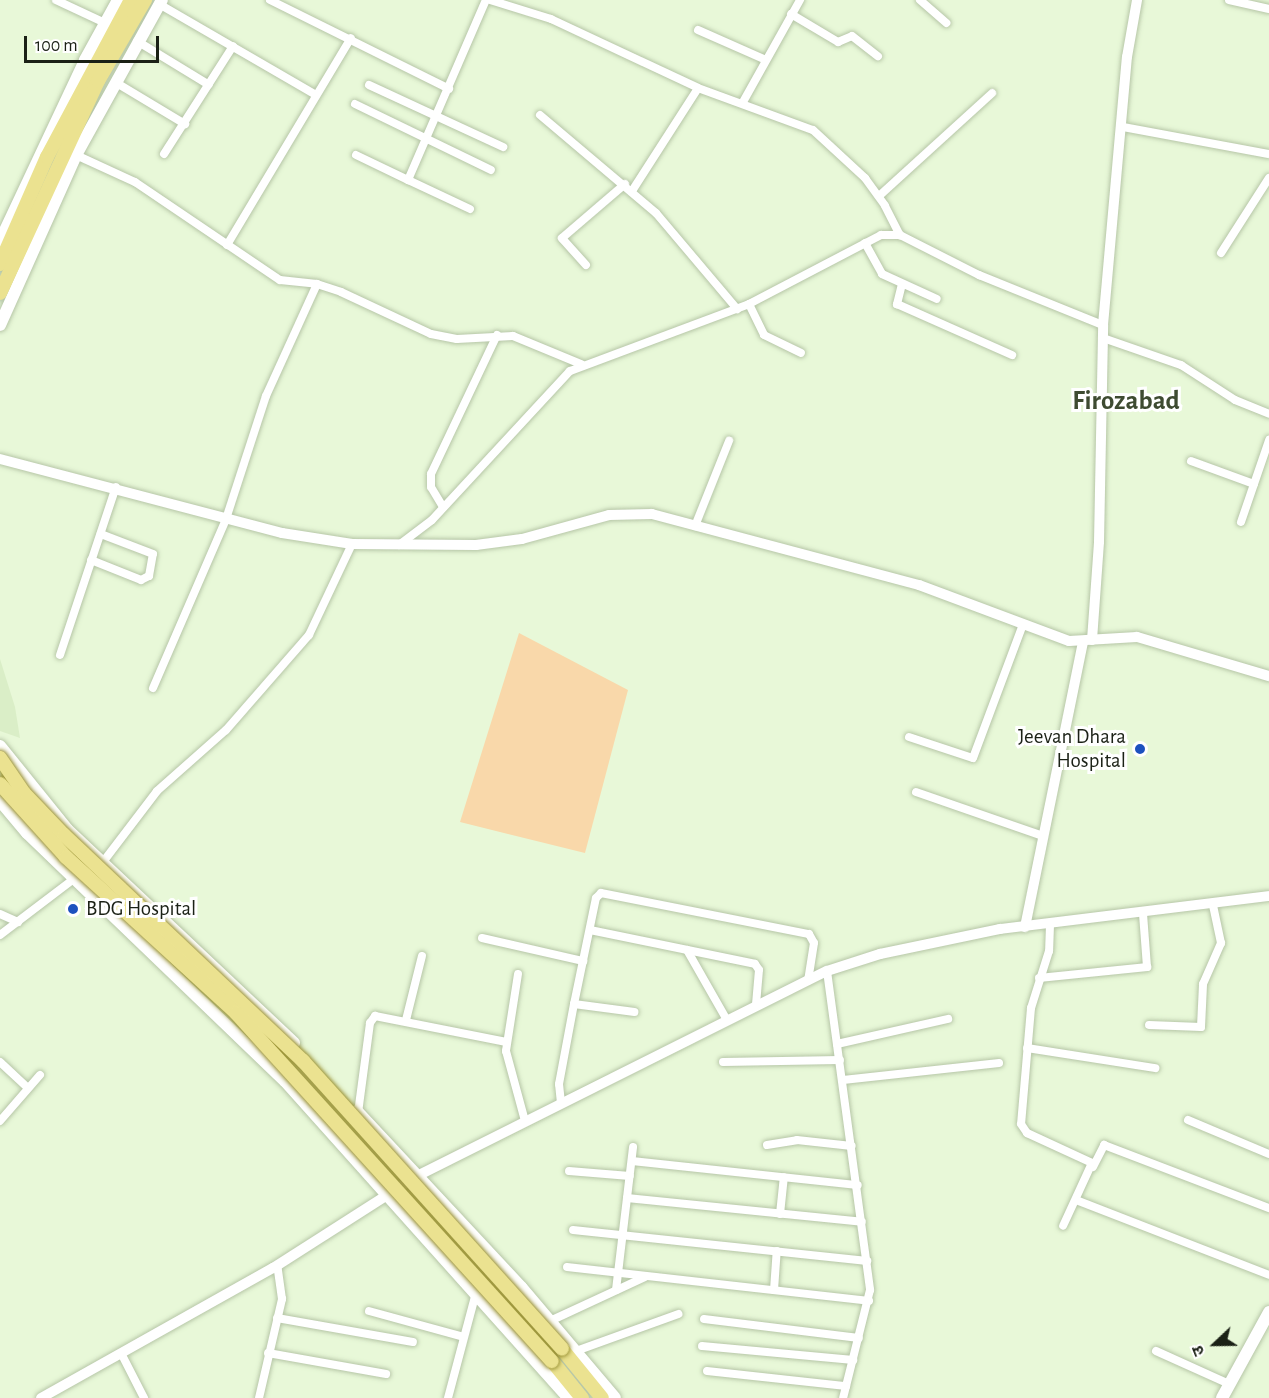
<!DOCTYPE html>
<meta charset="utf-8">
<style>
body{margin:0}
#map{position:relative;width:1269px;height:1398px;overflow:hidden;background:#e8f8d8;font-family:"Alegreya Sans","Noto Sans Devanagari",sans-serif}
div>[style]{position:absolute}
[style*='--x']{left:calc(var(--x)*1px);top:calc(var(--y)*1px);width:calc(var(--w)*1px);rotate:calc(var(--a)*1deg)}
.built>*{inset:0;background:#daeec7}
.green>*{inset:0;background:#f9d8aa}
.roads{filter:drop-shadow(0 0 2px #b6c6a7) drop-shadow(0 0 2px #b6c6a7)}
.minor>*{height:8px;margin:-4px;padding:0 4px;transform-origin:4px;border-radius:4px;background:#fff}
.tertiary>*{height:10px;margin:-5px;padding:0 5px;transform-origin:5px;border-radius:5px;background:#fff}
.secondary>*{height:12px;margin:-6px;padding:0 6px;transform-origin:6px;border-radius:6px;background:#fff}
.primary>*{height:14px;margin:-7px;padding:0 7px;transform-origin:7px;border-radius:7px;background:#ebe290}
.bridges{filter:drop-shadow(0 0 2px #9a9235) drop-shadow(0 0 2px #9a9235)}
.primary-bridge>*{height:14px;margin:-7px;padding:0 7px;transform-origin:7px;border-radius:7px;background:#ebe290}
.dots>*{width:16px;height:16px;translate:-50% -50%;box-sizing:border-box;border:3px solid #fff;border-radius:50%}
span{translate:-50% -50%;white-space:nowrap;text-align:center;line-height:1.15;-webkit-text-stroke:6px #fff;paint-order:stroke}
.poi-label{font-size:21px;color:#1b2116}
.right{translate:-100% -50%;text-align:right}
.left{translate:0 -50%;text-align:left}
.district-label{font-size:27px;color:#3e4b31;font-weight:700}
.north{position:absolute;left:1185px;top:1314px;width:60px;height:60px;-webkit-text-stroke:4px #fff;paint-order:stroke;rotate:248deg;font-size:16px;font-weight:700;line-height:24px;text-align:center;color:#1b2116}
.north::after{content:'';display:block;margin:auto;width:21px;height:27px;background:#1b2116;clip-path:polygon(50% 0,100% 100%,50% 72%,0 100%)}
.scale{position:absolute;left:24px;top:36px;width:135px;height:27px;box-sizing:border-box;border:3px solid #1b2116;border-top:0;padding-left:8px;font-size:18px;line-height:21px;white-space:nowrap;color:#1b2116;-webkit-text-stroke:4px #fff;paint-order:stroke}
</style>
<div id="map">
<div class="built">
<div style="clip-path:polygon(0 659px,15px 707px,20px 738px,0 731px)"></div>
</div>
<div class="green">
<div style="clip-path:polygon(519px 633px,628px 690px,585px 853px,460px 822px)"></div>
</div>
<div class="roads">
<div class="minor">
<div style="--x:56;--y:0;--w:54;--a:25.1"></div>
<div style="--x:270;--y:0;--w:200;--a:26.4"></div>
<div style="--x:490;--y:0;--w:64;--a:17.3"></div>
<div style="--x:551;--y:19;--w:162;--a:25.1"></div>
<div style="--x:698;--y:88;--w:122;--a:20.1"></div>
<div style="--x:813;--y:130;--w:71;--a:42.7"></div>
<div style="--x:865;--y:178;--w:34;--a:54"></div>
<div style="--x:885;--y:206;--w:33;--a:63"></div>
<div style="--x:920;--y:0;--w:35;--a:41"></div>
<div style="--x:1229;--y:0;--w:41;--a:12.7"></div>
<div style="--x:159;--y:4;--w:181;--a:30.1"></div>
<div style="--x:791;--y:14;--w:55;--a:30.8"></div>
<div style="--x:838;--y:42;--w:15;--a:-23"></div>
<div style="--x:852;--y:36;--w:33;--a:38"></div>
<div style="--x:698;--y:30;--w:74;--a:23.8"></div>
<div style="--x:137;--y:41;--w:84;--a:31.4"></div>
<div style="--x:115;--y:82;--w:82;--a:31"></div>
<div style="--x:369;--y:85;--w:148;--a:24.8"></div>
<div style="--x:743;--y:102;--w:117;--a:-60.8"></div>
<div style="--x:355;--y:104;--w:151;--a:25.9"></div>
<div style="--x:540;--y:115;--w:152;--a:40.2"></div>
<div style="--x:656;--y:213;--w:126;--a:49.8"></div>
<div style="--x:1123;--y:127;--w:148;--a:10.5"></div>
<div style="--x:164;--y:154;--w:128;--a:-57.4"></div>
<div style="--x:76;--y:155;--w:65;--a:24.6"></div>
<div style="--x:135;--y:182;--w:175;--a:34.1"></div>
<div style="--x:280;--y:280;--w:37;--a:6"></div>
<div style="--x:317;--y:284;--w:25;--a:18"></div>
<div style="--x:341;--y:292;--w:99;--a:25"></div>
<div style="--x:431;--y:334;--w:26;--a:11"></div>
<div style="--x:457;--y:339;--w:56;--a:-3.1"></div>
<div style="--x:513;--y:336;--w:74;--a:22.4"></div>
<div style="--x:356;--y:155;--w:58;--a:25.7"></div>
<div style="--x:632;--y:191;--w:122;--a:-57.3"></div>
<div style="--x:879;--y:196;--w:153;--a:-42.3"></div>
<div style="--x:470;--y:209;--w:68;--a:-154.9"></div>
<div style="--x:408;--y:180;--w:196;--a:-66.6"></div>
<div style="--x:865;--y:243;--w:35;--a:61"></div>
<div style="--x:882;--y:274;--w:60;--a:24.4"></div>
<div style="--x:227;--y:245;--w:241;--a:-59.1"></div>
<div style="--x:1221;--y:253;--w:89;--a:-57.4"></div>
<div style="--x:586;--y:265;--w:36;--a:-132"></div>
<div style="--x:562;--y:238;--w:83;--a:-40.6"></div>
<div style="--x:902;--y:284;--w:21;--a:104"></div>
<div style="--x:897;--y:304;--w:126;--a:23.9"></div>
<div style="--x:749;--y:304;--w:34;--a:64"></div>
<div style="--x:764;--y:335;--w:41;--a:25.9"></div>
<div style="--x:1103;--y:338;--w:83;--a:19.1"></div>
<div style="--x:1181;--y:365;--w:64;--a:32.9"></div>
<div style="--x:1235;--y:400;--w:37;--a:22"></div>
<div style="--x:1191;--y:461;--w:67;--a:20.1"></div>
<div style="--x:443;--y:507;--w:23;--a:-121"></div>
<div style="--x:431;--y:487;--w:13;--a:-90"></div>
<div style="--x:431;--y:474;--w:154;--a:-64.6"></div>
<div style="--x:1241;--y:522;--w:87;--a:-71.1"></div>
<div style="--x:695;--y:526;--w:92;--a:-68.2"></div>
<div style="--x:399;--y:545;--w:41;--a:-37.1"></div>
<div style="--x:432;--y:520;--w:203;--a:-47.2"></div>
<div style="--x:570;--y:371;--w:191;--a:-20.5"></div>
<div style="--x:749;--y:304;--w:149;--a:-27.6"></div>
<div style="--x:881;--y:235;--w:19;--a:0"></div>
<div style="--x:900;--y:235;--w:89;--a:26.9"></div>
<div style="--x:979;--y:275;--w:134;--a:22"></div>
<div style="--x:91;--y:560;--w:54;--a:21.8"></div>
<div style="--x:141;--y:580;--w:9;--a:-27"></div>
<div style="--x:149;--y:576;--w:22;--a:-80"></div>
<div style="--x:153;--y:554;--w:56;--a:-159"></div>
<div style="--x:60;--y:655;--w:177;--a:-71.6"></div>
<div style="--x:153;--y:688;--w:184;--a:-66.6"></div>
<div style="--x:226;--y:519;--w:129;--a:-72"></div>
<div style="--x:266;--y:396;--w:123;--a:-65.5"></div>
<div style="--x:909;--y:737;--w:67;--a:18.2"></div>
<div style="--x:973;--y:758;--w:143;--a:-69.5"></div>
<div style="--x:916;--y:792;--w:134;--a:19.1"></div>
<div style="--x:103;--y:862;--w:89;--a:-52.7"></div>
<div style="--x:157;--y:791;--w:92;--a:-41.5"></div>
<div style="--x:226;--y:730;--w:126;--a:-48.9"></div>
<div style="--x:309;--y:635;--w:101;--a:-64.7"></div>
<div style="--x:0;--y:914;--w:20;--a:24"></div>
<div style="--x:1050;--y:925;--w:26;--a:92"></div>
<div style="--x:1049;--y:951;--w:60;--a:107.5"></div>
<div style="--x:1031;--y:1008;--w:116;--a:94.9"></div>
<div style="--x:1021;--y:1124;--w:11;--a:56"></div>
<div style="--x:1027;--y:1133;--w:72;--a:24.8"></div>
<div style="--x:1092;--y:1163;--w:69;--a:114.7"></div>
<div style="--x:590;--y:930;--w:168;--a:11.6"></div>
<div style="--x:755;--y:964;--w:7;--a:56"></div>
<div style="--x:759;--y:970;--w:36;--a:95"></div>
<div style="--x:0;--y:935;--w:94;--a:-37.2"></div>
<div style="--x:482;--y:938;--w:104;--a:12.8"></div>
<div style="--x:687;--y:950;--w:81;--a:60.3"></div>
<div style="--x:827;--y:971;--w:322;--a:82.3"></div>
<div style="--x:870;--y:1290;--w:111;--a:104"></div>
<div style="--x:518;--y:974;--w:78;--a:98.9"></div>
<div style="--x:506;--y:1051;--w:73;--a:74.8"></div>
<div style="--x:1039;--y:978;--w:109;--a:-5.8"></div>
<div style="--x:1147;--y:967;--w:53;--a:-94.3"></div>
<div style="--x:574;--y:1004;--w:61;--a:7.6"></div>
<div style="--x:406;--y:1020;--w:66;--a:-76"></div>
<div style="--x:1149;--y:1025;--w:52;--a:2.2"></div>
<div style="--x:1201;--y:1027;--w:43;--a:-87.3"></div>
<div style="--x:1203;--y:984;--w:45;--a:-66.3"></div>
<div style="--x:1221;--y:943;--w:40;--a:-102"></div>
<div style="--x:837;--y:1044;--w:114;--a:-12.7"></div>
<div style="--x:1027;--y:1048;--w:130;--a:8.9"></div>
<div style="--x:0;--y:1062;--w:38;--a:43"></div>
<div style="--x:723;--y:1062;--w:117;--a:-1"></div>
<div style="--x:843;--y:1080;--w:157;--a:-6.2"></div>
<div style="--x:561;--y:1103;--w:19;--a:-96"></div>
<div style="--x:559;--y:1084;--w:81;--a:-79.4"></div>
<div style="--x:574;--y:1004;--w:108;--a:-78.3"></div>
<div style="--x:596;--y:898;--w:7;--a:-45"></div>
<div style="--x:601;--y:893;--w:212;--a:11.2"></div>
<div style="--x:809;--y:934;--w:10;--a:61"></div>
<div style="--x:814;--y:943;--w:38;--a:99"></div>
<div style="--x:358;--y:1113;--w:91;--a:-82.4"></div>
<div style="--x:370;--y:1023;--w:9;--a:-54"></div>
<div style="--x:375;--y:1016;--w:134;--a:11.2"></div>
<div style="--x:1188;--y:1120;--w:88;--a:22.8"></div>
<div style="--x:0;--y:1121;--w:61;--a:-49"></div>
<div style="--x:767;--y:1145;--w:30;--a:-9"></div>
<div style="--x:797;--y:1140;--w:55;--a:6.2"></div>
<div style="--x:632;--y:1161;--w:227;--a:6.1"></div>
<div style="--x:1093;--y:1167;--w:25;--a:-63"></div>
<div style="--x:1104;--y:1145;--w:177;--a:20.9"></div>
<div style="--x:569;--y:1171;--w:61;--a:4.7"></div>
<div style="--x:627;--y:1198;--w:236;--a:5.8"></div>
<div style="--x:1076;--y:1200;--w:207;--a:21.2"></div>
<div style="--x:780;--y:1214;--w:37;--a:-84"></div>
<div style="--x:573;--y:1230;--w:296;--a:6"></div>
<div style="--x:567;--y:1267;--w:304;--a:6.4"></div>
<div style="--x:616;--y:1290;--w:144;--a:-83.2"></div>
<div style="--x:774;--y:1290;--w:39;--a:-86"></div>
<div style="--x:369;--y:1311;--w:98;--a:15.3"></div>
<div style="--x:277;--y:1318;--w:138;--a:10"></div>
<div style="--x:704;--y:1319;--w:156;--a:7"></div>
<div style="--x:550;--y:1321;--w:105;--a:-24.9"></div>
<div style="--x:702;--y:1346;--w:152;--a:5.3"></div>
<div style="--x:576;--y:1351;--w:109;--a:-19.9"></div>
<div style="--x:1156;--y:1351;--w:80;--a:24.3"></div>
<div style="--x:121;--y:1353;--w:51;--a:62.9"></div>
<div style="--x:268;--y:1353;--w:120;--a:10.1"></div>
<div style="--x:707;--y:1371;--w:140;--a:6.2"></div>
<div style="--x:259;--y:1398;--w:102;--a:-76.9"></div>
<div style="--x:282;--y:1299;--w:34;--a:-98"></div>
<div style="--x:448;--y:1398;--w:109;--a:-75.1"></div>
</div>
<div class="tertiary">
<div style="--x:0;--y:459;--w:292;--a:14.7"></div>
<div style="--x:282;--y:533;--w:71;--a:8.9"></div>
<div style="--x:352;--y:544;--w:124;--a:0.5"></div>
<div style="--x:476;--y:545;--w:46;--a:-7.4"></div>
<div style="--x:522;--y:539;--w:90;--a:-15.4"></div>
<div style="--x:609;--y:515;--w:43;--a:-1.3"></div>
<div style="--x:652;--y:514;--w:276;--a:14.9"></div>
<div style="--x:919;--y:585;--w:160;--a:20.5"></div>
<div style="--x:1069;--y:641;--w:68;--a:-3.4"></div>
<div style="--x:1137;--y:637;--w:138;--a:16.5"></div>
<div style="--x:1092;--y:640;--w:98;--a:-85.9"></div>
<div style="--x:1099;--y:542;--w:217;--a:-88.9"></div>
<div style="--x:1103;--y:325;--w:269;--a:-84.9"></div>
<div style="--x:1127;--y:57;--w:58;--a:-80"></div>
<div style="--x:1025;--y:927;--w:291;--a:-78.5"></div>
<div style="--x:41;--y:1398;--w:266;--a:-29.3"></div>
<div style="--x:273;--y:1268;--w:171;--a:-32.6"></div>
<div style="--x:417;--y:1176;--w:458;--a:-26.6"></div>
<div style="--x:827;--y:971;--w:56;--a:-17.8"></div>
<div style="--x:880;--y:954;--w:123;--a:-11.8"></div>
<div style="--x:1000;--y:929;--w:271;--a:-7"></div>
</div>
<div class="secondary">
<div style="--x:0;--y:241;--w:200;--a:-64.8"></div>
<div style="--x:85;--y:60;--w:68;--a:-61.2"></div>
<div style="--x:0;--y:325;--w:186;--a:-65.9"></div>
<div style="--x:76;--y:155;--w:177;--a:-61"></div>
<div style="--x:0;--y:746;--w:107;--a:51.1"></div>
<div style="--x:67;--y:829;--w:312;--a:43.3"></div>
<div style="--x:0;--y:801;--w:42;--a:49.8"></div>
<div style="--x:27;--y:833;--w:358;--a:43.9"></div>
<div style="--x:285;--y:1081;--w:425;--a:48.2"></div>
<div style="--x:357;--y:1111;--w:241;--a:47"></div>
<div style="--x:521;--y:1287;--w:145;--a:49.7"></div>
<div style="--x:1222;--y:1398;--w:98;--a:-61.3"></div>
</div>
<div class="primary">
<div style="--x:0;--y:264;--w:117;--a:-66.3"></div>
<div style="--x:47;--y:157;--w:178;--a:-61.9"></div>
<div style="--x:0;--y:293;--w:234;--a:-65.2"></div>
<div style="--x:98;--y:81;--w:94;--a:-59.9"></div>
<div style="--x:562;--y:1349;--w:63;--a:50.8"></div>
<div style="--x:552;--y:1361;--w:48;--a:51"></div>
</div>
</div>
<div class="bridges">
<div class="primary-bridge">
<div style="--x:0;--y:758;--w:42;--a:55.6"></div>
<div style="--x:24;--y:793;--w:58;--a:46.4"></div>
<div style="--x:64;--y:835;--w:329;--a:43.4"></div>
<div style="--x:303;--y:1061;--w:387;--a:48"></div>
<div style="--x:0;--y:784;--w:98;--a:47.9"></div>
<div style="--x:66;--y:857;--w:231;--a:42.5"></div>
<div style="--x:236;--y:1013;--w:470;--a:47.8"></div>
</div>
</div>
<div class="dots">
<div style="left:1140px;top:749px;background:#1c51be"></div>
<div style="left:73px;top:909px;background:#1c51be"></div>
</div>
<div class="poi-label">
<span class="right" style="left:1126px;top:749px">Jeevan Dhara<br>Hospital</span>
<span class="left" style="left:86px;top:909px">BDG Hospital</span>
</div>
<div class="district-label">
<span style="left:1126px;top:401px">Firozabad</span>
</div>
<div class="north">उ</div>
<div class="scale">100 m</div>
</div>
